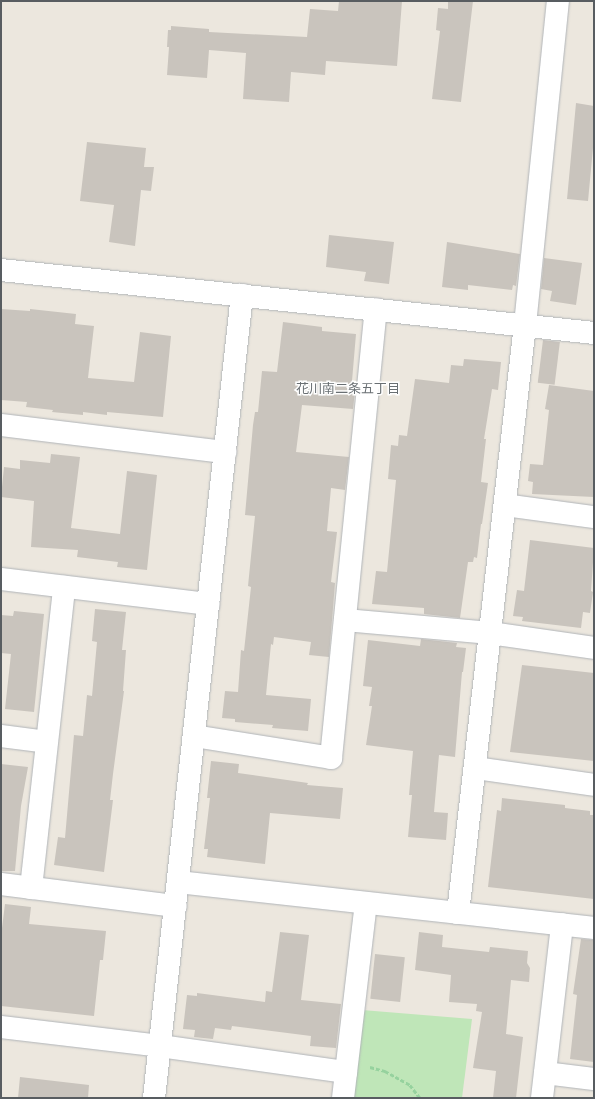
<!DOCTYPE html>
<meta charset="utf-8">
<style>
body{margin:0}
#map{position:relative;width:595px;height:1099px;overflow:hidden;background:#ece7de;font-family:Jost,"Noto Sans JP",sans-serif}
div>[style]{position:absolute}
[style*='--x']{left:calc(var(--x)*1px);top:calc(var(--y)*1px);width:calc(var(--w)*1px);rotate:calc(var(--a)*1deg)}
.green>*{inset:0;background:#bfe6b8}
.building>*{inset:0;background:#c9c4bd;transform-origin:0 0}
.path>*{height:2.5px;margin-top:-1.25px;transform-origin:0;background:repeating-linear-gradient(90deg,#96d29e 0 4px,transparent 0 6px)}
.roads{filter:drop-shadow(0 0 1px #b0b4b8) drop-shadow(0 0 1px #b0b4b8)}
.minor>*{height:22px;margin:-11px;padding:0 11px;transform-origin:11px;border-radius:11px;background:#fff}
span{translate:-50% -50%;white-space:nowrap;text-align:center;line-height:1.15;-webkit-text-stroke:3px #fff;paint-order:stroke}
.neighbourhood-label{font-size:13px;color:#696f73}
.frame{position:absolute;inset:0;border:2px solid #585d61;pointer-events:none}
</style>
<div id="map">
<div class="green">
<div style="clip-path:polygon(362px 1010px,472px 1019px,462px 1098px,353px 1098px)"></div>
</div>
<div class="building">
<div style="clip-path:polygon(339px 1px,402px 1px,397px 66px,326px 61px,325px 75px,291px 72px,289px 102px,243px 99px,246px 53px,209px 50px,207px 78px,167px 75px,169px 47px,167px 47px,168px 30px,171px 30px,171px 26px,209px 29px,209px 32px,307px 37px,310px 9px,338px 11px)"></div>
<div style="clip-path:polygon(448px 1px,473px 1px,461px 102px,432px 99px,440px 31px,436px 30px,438px 8px,448px 9px)"></div>
<div style="clip-path:polygon(576px 103px,594px 106px,594px 137px,588px 201px,567px 199px)"></div>
<div style="clip-path:polygon(87px 142px,146px 148px,144px 167px,154px 167px,151px 191px,141px 190px,135px 246px,109px 242px,114px 205px,80px 201px)"></div>
<div style="clip-path:polygon(329px 235px,394px 242px,389px 284px,364px 281px,366px 272px,326px 267px)"></div>
<div style="clip-path:polygon(447px 242px,520px 254px,516px 286px,513px 285px,512px 290px,468px 285px,468px 290px,442px 287px)"></div>
<div style="clip-path:polygon(544px 258px,582px 263px,576px 305px,550px 301px,552px 291px,541px 289px)"></div>
<div style="clip-path:polygon(1px 309px,30px 311px,30px 309px,76px 314px,75px 324px,94px 326px,88px 378px,134px 382px,140px 332px,171px 336px,163px 417px,107px 412px,107px 415px,83px 412px,83px 415px,52px 412px,53px 410px,26px 407px,27px 402px,1px 400px)"></div>
<div style="clip-path:polygon(283px 322px,322px 327px,322px 331px,356px 334px,352px 381px,356px 381px,353px 409px,302px 405px,296px 452px,349px 457px,345px 490px,331px 488px,327px 531px,337px 532px,331px 582px,335px 583px,329px 657px,309px 655px,311px 642px,274px 637px,273px 645px,271px 644px,266px 695px,311px 699px,308px 731px,272px 728px,273px 725px,235px 722px,235px 719px,222px 718px,225px 691px,238px 692px,241px 650px,244px 651px,251px 587px,248px 586px,255px 516px,245px 515px,253px 425px,255px 412px,258px 412px,262px 371px,277px 372px)"></div>
<div style="left:543px;top:340px;width:17px;height:43px;rotate:7deg"></div>
<div style="clip-path:polygon(464px 359px,501px 362px,498px 390px,492px 389px,484px 439px,486px 439px,481px 482px,488px 483px,482px 524px,481px 524px,477px 558px,474px 557px,473px 562px,468px 562px,460px 618px,424px 614px,424px 608px,372px 604px,376px 571px,387px 572px,396px 480px,388px 479px,391px 445px,398px 446px,399px 435px,407px 436px,415px 379px,449px 383px,451px 365px,463px 366px)"></div>
<div style="clip-path:polygon(549px 385px,594px 391px,594px 497px,532px 494px,533px 482px,528px 481px,530px 464px,543px 465px,549px 410px,545px 409px)"></div>
<div style="clip-path:polygon(51px 454px,80px 457px,71px 528px,120px 534px,127px 471px,157px 475px,147px 570px,117px 567px,118px 562px,77px 557px,78px 550px,31px 547px,34px 501px,1px 497px,4px 467px,20px 469px,20px 460px,50px 463px)"></div>
<div style="clip-path:polygon(530px 540px,594px 548px,591px 591px,593px 592px,590px 613px,583px 612px,581px 628px,522px 621px,523px 617px,513px 616px,517px 590px,524px 591px)"></div>
<div style="clip-path:polygon(95px 609px,126px 612px,122px 650px,126px 650px,123px 691px,124px 691px,113px 774px,110px 800px,113px 800px,104px 872px,54px 865px,58px 837px,65px 838px,74px 735px,83px 736px,87px 695px,92px 696px,97px 642px,92px 641px)"></div>
<div style="clip-path:polygon(14px 611px,44px 614px,34px 712px,5px 709px,11px 654px,1px 653px,1px 615px,13px 616px)"></div>
<div style="clip-path:polygon(421px 639px,457px 643px,456px 647px,466px 648px,463px 672px,462px 672px,455px 757px,439px 755px,434px 812px,448px 813px,446px 840px,408px 837px,412px 795px,409px 795px,413px 751px,366px 745px,372px 706px,369px 706px,372px 687px,363px 686px,368px 640px,420px 646px)"></div>
<div style="clip-path:polygon(522px 665px,594px 673px,594px 761px,510px 752px)"></div>
<div style="clip-path:polygon(211px 761px,239px 764px,238px 773px,308px 783px,307px 785px,343px 788px,340px 819px,270px 813px,265px 864px,207px 857px,208px 849px,204px 849px,210px 798px,207px 798px)"></div>
<div style="clip-path:polygon(1px 764px,28px 767px,21px 806px,15px 871px,1px 871px)"></div>
<div style="clip-path:polygon(502px 798px,565px 805px,565px 808px,590px 811px,590px 815px,594px 815px,594px 899px,488px 887px,497px 810px,501px 811px)"></div>
<div style="clip-path:polygon(5px 904px,31px 907px,29px 924px,106px 931px,103px 960px,100px 960px,94px 1016px,1px 1006px,1px 936px)"></div>
<div style="clip-path:polygon(280px 932px,309px 935px,301px 1000px,341px 1004px,336px 1048px,310px 1046px,311px 1036px,232px 1026px,231px 1030px,215px 1028px,213px 1039px,194px 1037px,195px 1030px,183px 1029px,187px 995px,197px 996px,197px 993px,265px 1002px,266px 991px,272px 992px)"></div>
<div style="clip-path:polygon(419px 932px,443px 935px,442px 947px,489px 952px,490px 947px,528px 951px,527px 963px,530px 968px,529px 982px,511px 980px,506px 1034px,523px 1037px,516px 1098px,493px 1098px,496px 1071px,473px 1068px,482px 1012px,476px 1011px,477px 1004px,449px 1002px,451px 975px,415px 970px)"></div>
<div style="clip-path:polygon(581px 939px,594px 940px,594px 1062px,570px 1059px,577px 995px,573px 994px)"></div>
<div style="left:375px;top:954px;width:30px;height:45px;rotate:6deg"></div>
<div style="clip-path:polygon(20px 1077px,89px 1085px,88px 1098px,18px 1098px)"></div>
</div>
<div class="path">
<div style="--x:370;--y:1067;--w:16;--a:15"></div>
<div style="--x:385;--y:1071;--w:29;--a:29"></div>
<div style="--x:410;--y:1085;--w:16;--a:52"></div>
</div>
<div class="roads">
<div class="minor">
<div style="--x:1;--y:270;--w:596;--a:6.06"></div>
<div style="--x:1;--y:425;--w:226;--a:6.9"></div>
<div style="--x:505;--y:505;--w:90;--a:7.7"></div>
<div style="--x:1;--y:579;--w:209;--a:6.9"></div>
<div style="--x:345;--y:620;--w:146;--a:5.1"></div>
<div style="--x:490;--y:633;--w:105;--a:8.2"></div>
<div style="--x:1;--y:736;--w:46;--a:7.4"></div>
<div style="--x:194;--y:736;--w:139;--a:9.1"></div>
<div style="--x:331;--y:758;--w:451;--a:-84.3"></div>
<div style="--x:475;--y:768;--w:120;--a:8.1"></div>
<div style="--x:178;--y:882;--w:419;--a:6.3"></div>
<div style="--x:1;--y:884;--w:176;--a:7.2"></div>
<div style="--x:31;--y:888;--w:303;--a:-83.7"></div>
<div style="--x:458;--y:913;--w:592;--a:-83.5"></div>
<div style="--x:525;--y:325;--w:326;--a:-84.2"></div>
<div style="--x:1;--y:1027;--w:160;--a:6.8"></div>
<div style="--x:160;--y:1046;--w:188;--a:8"></div>
<div style="--x:545;--y:1073;--w:49;--a:7"></div>
<div style="--x:154;--y:1098;--w:808;--a:-83.75"></div>
<div style="--x:343;--y:1098;--w:196;--a:-83.3"></div>
<div style="--x:542;--y:1098;--w:175;--a:-83.4"></div>
</div>
</div>
<div class="neighbourhood-label">
<span style="left:348px;top:389px">花川南二条五丁目</span>
</div>
<div class="frame"></div>
</div>
